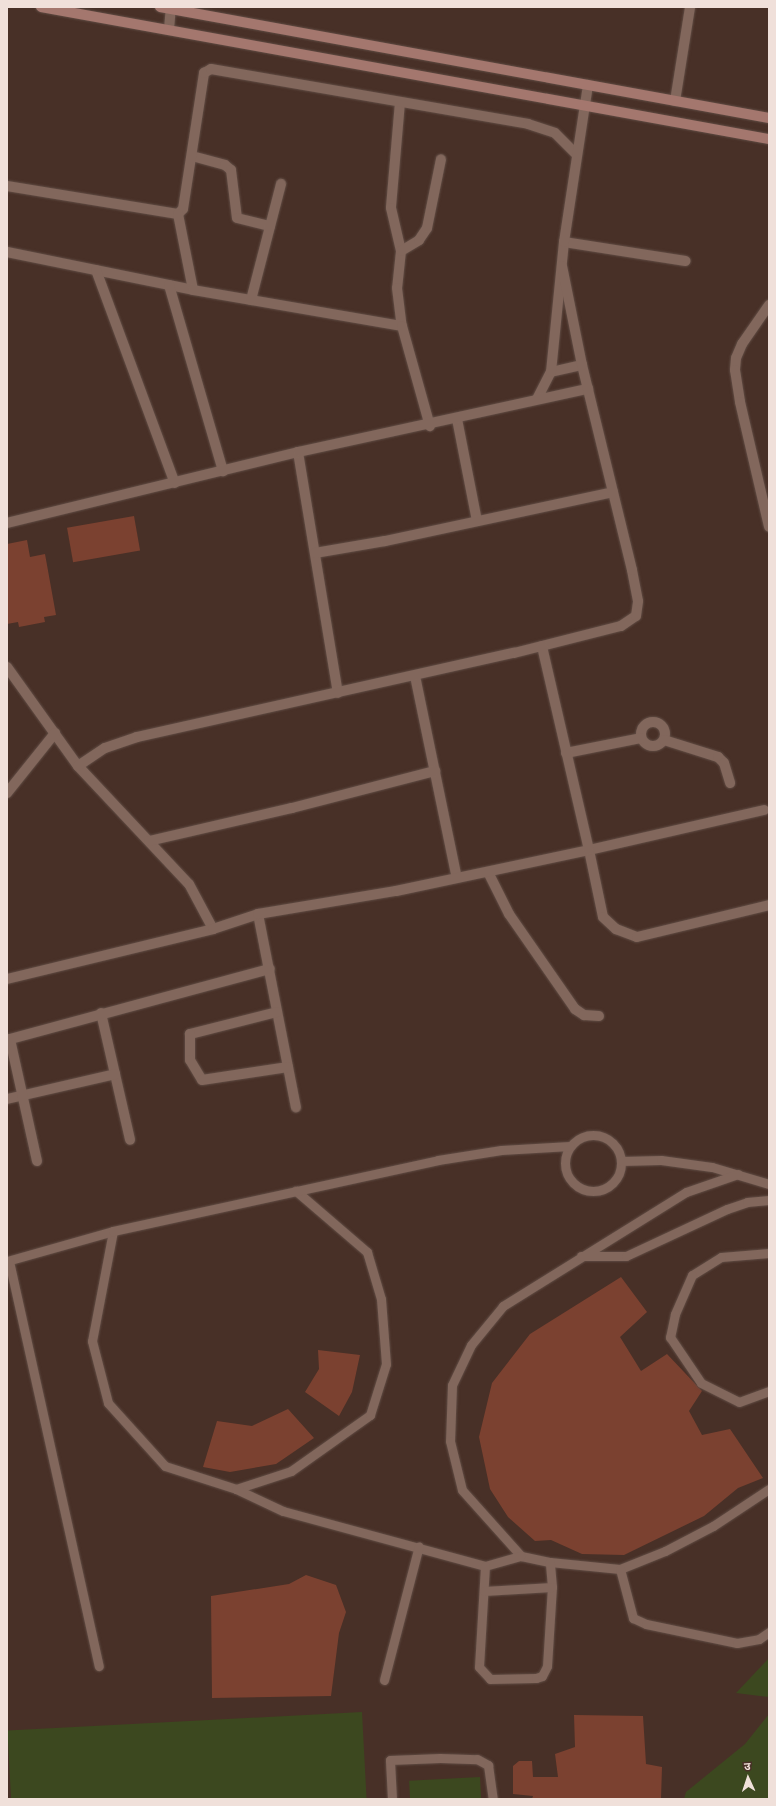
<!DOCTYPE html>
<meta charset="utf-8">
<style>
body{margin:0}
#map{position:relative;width:776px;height:1806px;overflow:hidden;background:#483027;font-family:Lato,"Noto Sans Devanagari",sans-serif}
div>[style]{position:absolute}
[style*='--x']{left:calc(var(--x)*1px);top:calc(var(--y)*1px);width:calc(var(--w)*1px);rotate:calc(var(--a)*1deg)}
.green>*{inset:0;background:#3c481f;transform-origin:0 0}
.building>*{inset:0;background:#7b4130;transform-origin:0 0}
.roads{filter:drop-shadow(0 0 1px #604c44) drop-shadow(0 0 1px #604c44)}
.lane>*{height:9px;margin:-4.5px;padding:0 4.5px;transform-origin:4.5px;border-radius:4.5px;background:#82675c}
.lane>.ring{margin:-4.5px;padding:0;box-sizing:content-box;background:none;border:9px solid #82675c;border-radius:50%}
.street>*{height:10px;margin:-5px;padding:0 5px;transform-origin:5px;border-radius:5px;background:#82675c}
.street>.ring{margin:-5px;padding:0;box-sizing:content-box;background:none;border:10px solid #82675c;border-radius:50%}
.secondary>*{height:10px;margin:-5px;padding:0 5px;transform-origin:5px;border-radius:5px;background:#a4776e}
span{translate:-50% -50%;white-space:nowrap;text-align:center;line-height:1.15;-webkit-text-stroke:3px #483027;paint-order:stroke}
.frame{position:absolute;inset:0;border:8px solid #f0e0da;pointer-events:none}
.north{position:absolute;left:728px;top:1758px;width:40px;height:40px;-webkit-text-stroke:3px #483027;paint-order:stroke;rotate:357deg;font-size:11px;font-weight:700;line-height:16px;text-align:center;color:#f0e0da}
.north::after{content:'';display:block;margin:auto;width:14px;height:18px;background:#f0e0da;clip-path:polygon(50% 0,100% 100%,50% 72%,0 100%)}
</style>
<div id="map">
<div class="green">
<div style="clip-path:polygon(769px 1658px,769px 1697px,736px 1693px)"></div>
<div style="left:362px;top:1712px;width:87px;height:355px;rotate:87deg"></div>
<div style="clip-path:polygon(769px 1714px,769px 1799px,684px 1799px,686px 1792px,745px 1744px)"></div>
<div style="left:480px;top:1777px;width:22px;height:71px;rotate:87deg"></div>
</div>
<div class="building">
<div style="left:134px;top:516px;width:35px;height:68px;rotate:80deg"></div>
<div style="clip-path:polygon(27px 540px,30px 557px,45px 554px,56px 615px,44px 617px,45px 622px,19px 627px,18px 622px,7px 624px,7px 544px)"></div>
<div style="clip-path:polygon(621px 1277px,647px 1312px,620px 1337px,641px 1371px,667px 1354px,702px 1391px,689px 1411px,702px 1435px,730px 1429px,763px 1478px,738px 1488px,704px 1516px,624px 1555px,582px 1554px,551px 1540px,535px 1541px,508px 1517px,490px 1489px,479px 1437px,492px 1383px,530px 1334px)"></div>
<div style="clip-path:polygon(318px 1350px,360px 1355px,352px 1392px,339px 1416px,305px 1392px,319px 1369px)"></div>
<div style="clip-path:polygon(288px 1409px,314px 1438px,276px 1464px,230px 1472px,203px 1467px,217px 1421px,252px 1426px)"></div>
<div style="clip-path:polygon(306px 1575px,336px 1585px,346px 1612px,339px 1633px,331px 1696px,212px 1698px,211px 1596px,289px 1584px)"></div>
<div style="clip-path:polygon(574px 1715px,643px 1716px,646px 1764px,662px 1767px,661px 1799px,532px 1799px,533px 1796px,513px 1794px,513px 1766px,519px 1761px,532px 1761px,533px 1777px,558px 1777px,555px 1754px,575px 1747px)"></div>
</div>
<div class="roads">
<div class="lane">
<div class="ring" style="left:565px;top:1135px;width:47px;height:47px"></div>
<div style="--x:621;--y:1161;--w:40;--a:-1.4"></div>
<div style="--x:661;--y:1160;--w:51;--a:7.8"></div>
<div style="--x:712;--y:1167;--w:59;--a:16.6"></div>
<div style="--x:738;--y:1174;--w:55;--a:160.9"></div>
<div style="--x:686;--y:1192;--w:216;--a:148.1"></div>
<div style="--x:503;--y:1306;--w:50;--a:129.4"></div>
<div style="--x:471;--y:1345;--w:44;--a:115.4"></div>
<div style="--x:452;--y:1385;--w:56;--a:92"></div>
<div style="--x:450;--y:1441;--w:50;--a:76.2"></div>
<div style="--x:462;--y:1490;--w:89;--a:48.2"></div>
<div style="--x:521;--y:1556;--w:30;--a:12"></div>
<div style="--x:550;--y:1562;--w:70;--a:5.7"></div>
<div style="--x:620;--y:1569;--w:48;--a:-21.8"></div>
<div style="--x:665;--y:1551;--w:54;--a:-27.5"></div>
<div style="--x:713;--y:1526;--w:67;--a:-33.5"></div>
<div style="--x:113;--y:1231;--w:112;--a:100.8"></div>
<div style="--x:92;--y:1341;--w:64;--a:75.5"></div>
<div style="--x:108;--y:1403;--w:85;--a:47.9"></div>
<div style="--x:165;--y:1466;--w:75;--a:17.9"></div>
<div style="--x:236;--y:1489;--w:58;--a:-18.1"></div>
<div style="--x:291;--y:1471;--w:97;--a:-35.3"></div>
<div style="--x:370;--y:1415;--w:53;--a:-72.6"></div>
<div style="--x:386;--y:1364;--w:65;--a:-94.4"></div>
<div style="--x:381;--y:1299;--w:49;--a:-106.6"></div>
<div style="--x:367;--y:1252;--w:94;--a:-139.3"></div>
<div style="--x:769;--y:1253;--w:48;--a:175.2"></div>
<div style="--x:721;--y:1257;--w:34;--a:148"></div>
<div style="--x:692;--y:1275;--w:43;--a:113.6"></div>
<div style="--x:675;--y:1314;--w:24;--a:102"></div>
<div style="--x:670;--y:1337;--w:55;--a:56"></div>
<div style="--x:701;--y:1383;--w:42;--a:26.6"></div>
<div style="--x:739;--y:1402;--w:32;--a:-20"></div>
<div style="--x:581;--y:1256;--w:45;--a:0"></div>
<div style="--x:626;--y:1256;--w:111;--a:-25"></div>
<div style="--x:727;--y:1209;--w:21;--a:-19"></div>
<div style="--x:747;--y:1202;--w:22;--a:-5"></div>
<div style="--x:7;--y:1261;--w:110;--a:-15.8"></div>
<div style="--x:113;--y:1231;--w:333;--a:-12.3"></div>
<div style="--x:438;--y:1160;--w:64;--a:-9"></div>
<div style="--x:501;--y:1150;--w:69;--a:-3.3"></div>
<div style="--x:9;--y:1261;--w:415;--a:77.5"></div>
<div style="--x:236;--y:1489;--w:52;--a:25.1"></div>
<div style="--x:283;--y:1511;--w:209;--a:15.2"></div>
<div style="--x:485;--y:1566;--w:37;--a:-16"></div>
<div style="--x:485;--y:1566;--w:101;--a:93.4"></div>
<div style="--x:479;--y:1667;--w:16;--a:47"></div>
<div style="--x:490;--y:1679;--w:46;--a:-1.2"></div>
<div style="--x:536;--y:1678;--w:6;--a:-18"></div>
<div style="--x:542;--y:1676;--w:11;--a:-63"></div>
<div style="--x:547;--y:1666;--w:79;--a:-86.4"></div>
<div style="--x:552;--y:1587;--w:25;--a:-95"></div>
<div style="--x:620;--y:1569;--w:51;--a:75.1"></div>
<div style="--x:633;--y:1618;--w:14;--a:25"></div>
<div style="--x:646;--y:1624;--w:93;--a:11.8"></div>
<div style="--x:737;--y:1643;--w:22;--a:-10"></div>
<div style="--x:759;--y:1639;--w:12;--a:-35"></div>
<div style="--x:484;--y:1591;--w:68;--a:-3.4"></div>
<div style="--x:384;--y:1680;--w:138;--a:-75.4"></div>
<div style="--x:392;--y:1799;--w:39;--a:-93"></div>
<div style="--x:390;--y:1760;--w:50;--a:-2.3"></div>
<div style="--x:440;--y:1758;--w:37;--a:2"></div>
<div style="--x:477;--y:1759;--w:13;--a:29"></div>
<div style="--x:488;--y:1765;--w:34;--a:82"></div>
</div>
<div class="street">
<div style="--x:169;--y:29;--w:22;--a:-85"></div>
<div style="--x:675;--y:101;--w:95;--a:-80.9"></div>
<div style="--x:400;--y:102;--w:106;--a:94.9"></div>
<div style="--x:391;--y:208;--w:44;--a:76.9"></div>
<div style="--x:401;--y:251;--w:37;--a:96"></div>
<div style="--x:397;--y:288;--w:38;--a:83"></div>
<div style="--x:192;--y:156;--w:34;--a:15"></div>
<div style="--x:225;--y:165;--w:8;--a:40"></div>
<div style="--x:231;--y:170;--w:48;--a:82.9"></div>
<div style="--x:237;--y:218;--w:34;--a:14"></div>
<div style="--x:7;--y:186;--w:173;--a:9.3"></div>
<div style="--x:178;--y:214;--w:7;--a:-45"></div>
<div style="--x:183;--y:209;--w:138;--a:-81.2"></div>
<div style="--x:204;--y:73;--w:8;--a:-30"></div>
<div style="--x:211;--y:69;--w:322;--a:9.8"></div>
<div style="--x:528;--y:124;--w:28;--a:18"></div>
<div style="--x:555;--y:133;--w:30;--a:45"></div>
<div style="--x:178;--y:214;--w:77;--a:78.8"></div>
<div style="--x:564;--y:242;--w:123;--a:8.9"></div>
<div style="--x:401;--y:251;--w:21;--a:-31"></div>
<div style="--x:419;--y:240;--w:14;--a:-56"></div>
<div style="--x:427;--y:228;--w:70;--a:-78.5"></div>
<div style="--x:7;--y:252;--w:190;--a:11.5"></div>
<div style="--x:193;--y:290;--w:212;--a:9.8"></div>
<div style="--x:402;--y:326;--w:104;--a:74.4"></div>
<div style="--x:96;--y:270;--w:227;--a:69.7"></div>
<div style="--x:169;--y:285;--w:194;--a:73.8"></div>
<div style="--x:251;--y:300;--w:120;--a:-75.5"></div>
<div style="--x:769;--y:305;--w:47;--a:124.7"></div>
<div style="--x:742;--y:344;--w:15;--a:113"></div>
<div style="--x:736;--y:358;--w:12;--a:95"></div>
<div style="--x:735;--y:370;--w:32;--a:81"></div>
<div style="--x:740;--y:402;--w:128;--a:76.9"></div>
<div style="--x:551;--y:372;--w:32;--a:-13"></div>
<div style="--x:537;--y:399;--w:30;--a:-63"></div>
<div style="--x:551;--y:372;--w:131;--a:-84.3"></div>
<div style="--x:564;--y:242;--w:159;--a:-81.3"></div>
<div style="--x:457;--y:419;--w:104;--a:78.9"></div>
<div style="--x:298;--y:452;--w:244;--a:80.6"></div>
<div style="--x:7;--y:523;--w:300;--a:-13.7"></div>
<div style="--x:298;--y:452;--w:297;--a:-12.3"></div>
<div style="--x:315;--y:553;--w:71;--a:-9.7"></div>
<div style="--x:385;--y:541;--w:233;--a:-12.1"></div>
<div style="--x:7;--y:667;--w:122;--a:54.4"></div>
<div style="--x:78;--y:766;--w:162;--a:46.8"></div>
<div style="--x:189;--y:884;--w:51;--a:61.9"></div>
<div style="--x:415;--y:676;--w:206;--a:78.3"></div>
<div class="ring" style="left:641px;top:722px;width:14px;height:14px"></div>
<div style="--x:664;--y:740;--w:57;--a:17.5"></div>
<div style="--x:718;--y:757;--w:8;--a:45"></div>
<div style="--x:724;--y:763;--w:21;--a:73"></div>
<div style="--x:566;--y:753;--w:76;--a:-11.3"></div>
<div style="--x:78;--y:766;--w:32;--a:-34"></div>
<div style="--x:105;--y:748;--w:34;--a:-19"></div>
<div style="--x:137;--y:737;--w:386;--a:-12.6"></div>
<div style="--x:514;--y:653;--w:110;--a:-14.2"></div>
<div style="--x:621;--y:626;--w:18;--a:-34"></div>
<div style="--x:636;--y:616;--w:15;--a:-82"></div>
<div style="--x:638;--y:601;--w:32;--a:-101"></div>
<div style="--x:632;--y:570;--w:211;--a:-103.7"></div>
<div style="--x:582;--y:365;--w:101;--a:-101.4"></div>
<div style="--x:7;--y:793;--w:77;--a:-51.3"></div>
<div style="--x:764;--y:810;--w:180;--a:167.1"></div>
<div style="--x:589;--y:850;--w:68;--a:78.2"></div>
<div style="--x:603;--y:917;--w:18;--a:43"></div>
<div style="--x:616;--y:929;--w:22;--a:21"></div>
<div style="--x:637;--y:937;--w:136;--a:-13.6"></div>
<div style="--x:149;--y:841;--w:147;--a:-13"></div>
<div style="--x:292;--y:808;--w:148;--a:-14.5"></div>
<div style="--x:488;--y:872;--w:47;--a:63.4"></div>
<div style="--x:509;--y:914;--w:116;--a:55.2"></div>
<div style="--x:575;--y:1009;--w:11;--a:34"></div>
<div style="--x:584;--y:1015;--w:15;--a:4"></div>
<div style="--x:258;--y:914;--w:197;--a:78.9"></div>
<div style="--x:7;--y:979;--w:212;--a:-13.6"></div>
<div style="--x:213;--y:929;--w:47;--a:-18.4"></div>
<div style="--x:258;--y:914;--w:140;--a:-9.5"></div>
<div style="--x:396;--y:891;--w:197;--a:-12"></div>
<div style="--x:589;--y:850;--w:209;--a:-103"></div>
<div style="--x:277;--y:1012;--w:90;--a:165.8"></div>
<div style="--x:190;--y:1034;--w:26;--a:90"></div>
<div style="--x:190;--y:1060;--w:23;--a:59"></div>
<div style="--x:202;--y:1080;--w:87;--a:-8.6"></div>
<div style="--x:101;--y:1013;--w:130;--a:77.1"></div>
<div style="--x:7;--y:1099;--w:111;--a:-13"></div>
<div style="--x:37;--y:1161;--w:125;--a:-102.5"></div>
<div style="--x:10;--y:1039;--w:269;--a:-15.1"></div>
</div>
<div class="secondary">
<div style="--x:41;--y:7;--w:740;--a:10.28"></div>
<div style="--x:160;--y:7;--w:619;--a:10.33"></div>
</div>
</div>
<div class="frame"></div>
<div class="north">उ</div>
</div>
